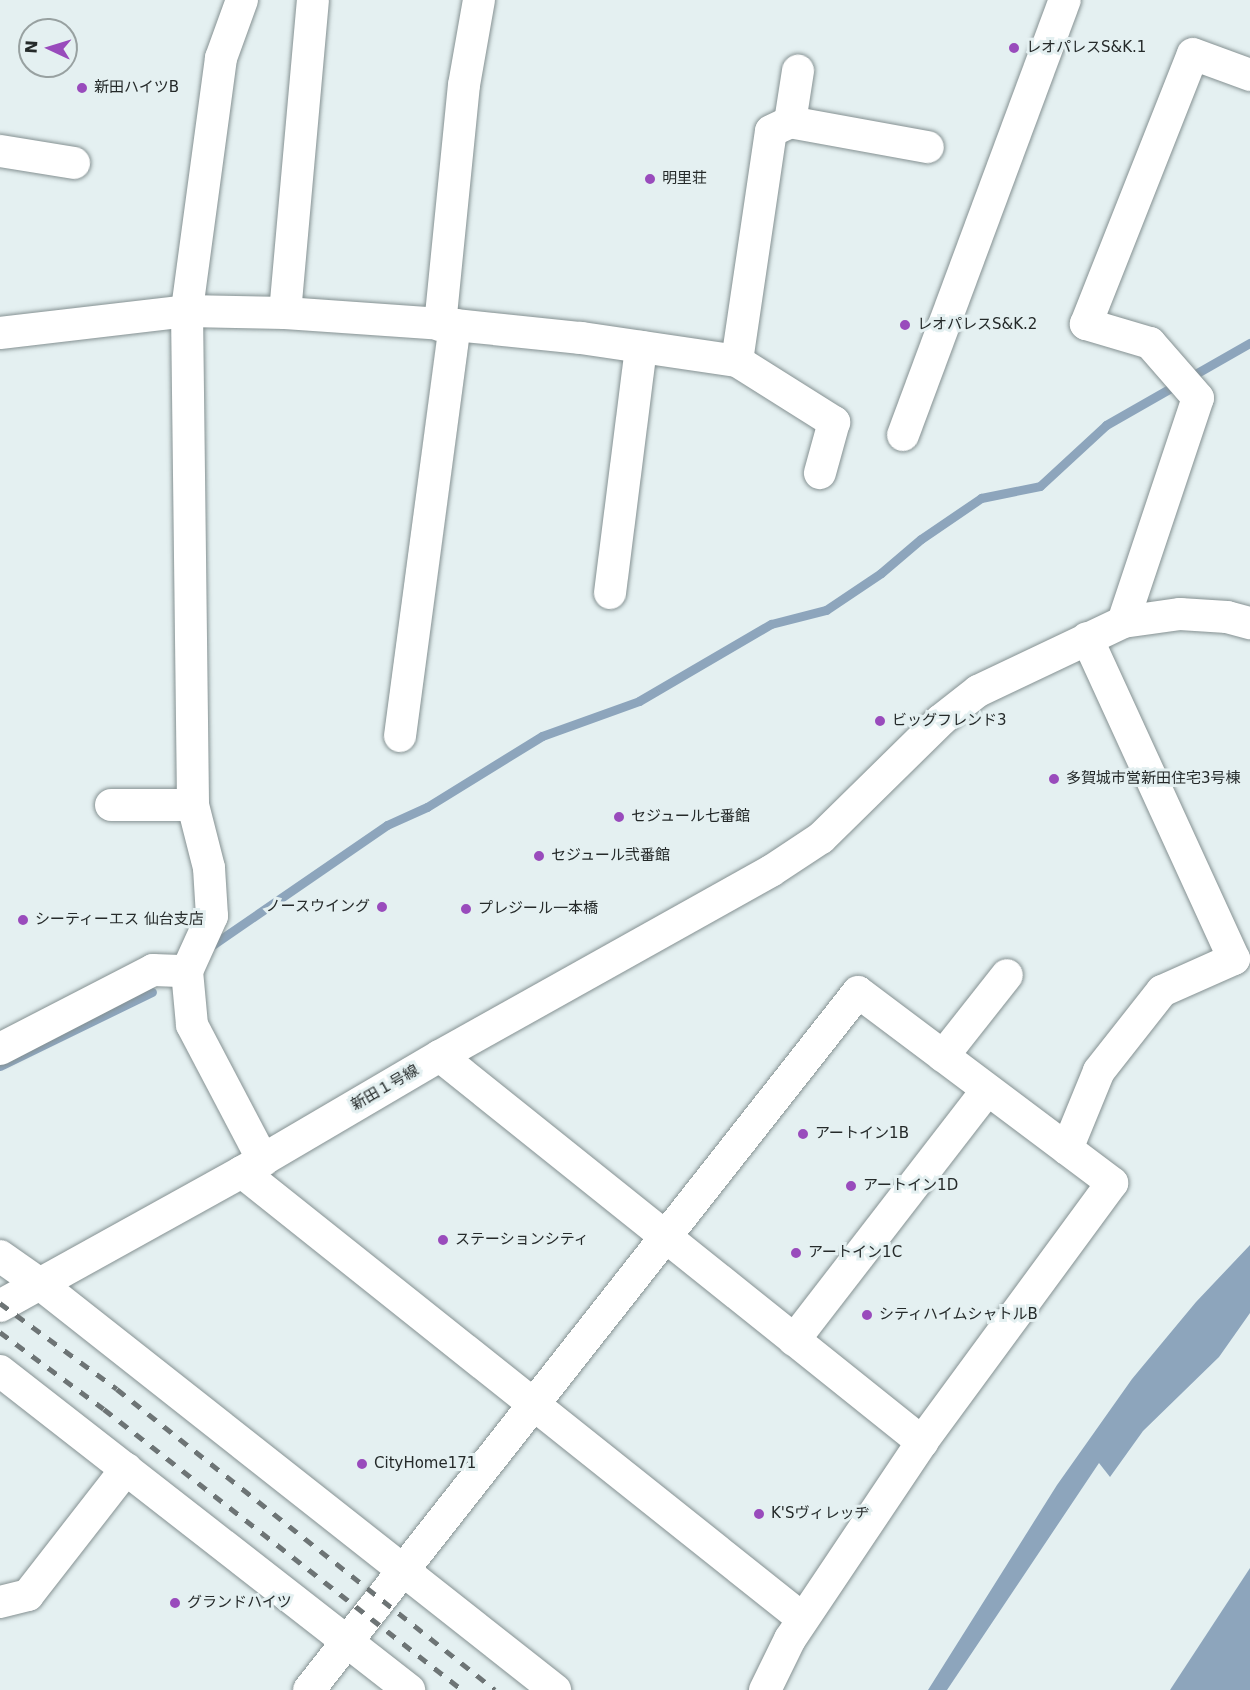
<!DOCTYPE html>
<meta charset="utf-8">
<style>
body{margin:0}
#map{position:relative;width:1250px;height:1690px;overflow:hidden;background:#e4f0f1;font-family:"DejaVu Sans","Noto Sans JP",sans-serif}
div>[style]{position:absolute}
[style*='--x']{left:calc(var(--x)*1px);top:calc(var(--y)*1px);width:calc(var(--w)*1px);rotate:calc(var(--a)*1deg)}
.water>*{inset:0;background:#8da5bc}
.stream>*{height:9px;margin:-4.5px;padding:0 4.5px;transform-origin:4.5px;border-radius:4.5px;background:#8da5bc}
.roads{filter:drop-shadow(0 0 2px #859192) drop-shadow(0 0 2px #859192)}
.minor>*{height:32px;margin:-16px;padding:0 16px;transform-origin:16px;border-radius:16px;background:#fff}
.rail>*{height:4.5px;margin-top:-2.25px;transform-origin:0;background:repeating-linear-gradient(90deg,#6d7475 0 10px,transparent 0 20px)}
.dots>*{width:16px;height:16px;translate:-50% -50%;box-sizing:border-box;border:3px solid #e4f0f1;border-radius:50%}
span{translate:-50% -50%;white-space:nowrap;text-align:center;line-height:1.15;-webkit-text-stroke:6px #e4f0f1;paint-order:stroke}
.poi-label{font-size:15px;color:#252a2a}
.left{translate:0 -50%;text-align:left}
.right{translate:-100% -50%;text-align:right}
.street-label{font-size:15px;color:#252a2a}
.north{position:absolute;left:18px;top:18px;width:60px;height:60px;box-sizing:border-box;background:#e4f0f1;border:2px solid #98a1a1;border-radius:50%;rotate:274deg;font-size:16px;font-weight:700;line-height:24px;text-align:center;color:#252a2a}
.north::after{content:'';display:block;margin:auto;width:21px;height:27px;background:#994bbc;clip-path:polygon(50% 0,100% 100%,50% 72%,0 100%)}
</style>
<div id="map">
<div class="water">
<div style="clip-path:polygon(1250px 1245px,1250px 1313px,1219px 1357px,1143px 1431px,1110px 1477px,1099px 1463px,947px 1690px,928px 1690px,1057px 1485px,1132px 1379px,1196px 1302px)"></div>
<div style="clip-path:polygon(1250px 1568px,1250px 1690px,1170px 1690px)"></div>
</div>
<div class="stream">
<div style="--x:208;--y:948;--w:217;--a:-34.5"></div>
<div style="--x:387;--y:825;--w:44;--a:-24.2"></div>
<div style="--x:427;--y:807;--w:135;--a:-31.7"></div>
<div style="--x:542;--y:736;--w:103;--a:-19.8"></div>
<div style="--x:639;--y:701;--w:153;--a:-30.3"></div>
<div style="--x:771;--y:624;--w:57;--a:-14.3"></div>
<div style="--x:826;--y:610;--w:66;--a:-33.9"></div>
<div style="--x:881;--y:573;--w:52;--a:-40.4"></div>
<div style="--x:921;--y:539;--w:73;--a:-34.3"></div>
<div style="--x:981;--y:498;--w:60;--a:-11.5"></div>
<div style="--x:1040;--y:486;--w:90;--a:-42.7"></div>
<div style="--x:1106;--y:425;--w:166;--a:-29.7"></div>
<div style="--x:0;--y:1066;--w:169;--a:-26"></div>
</div>
<div class="roads">
<div class="minor">
<div style="--x:242;--y:0;--w:62;--a:109.9"></div>
<div style="--x:221;--y:58;--w:255;--a:97.7"></div>
<div style="--x:187;--y:311;--w:494;--a:89.3"></div>
<div style="--x:193;--y:805;--w:65;--a:75.7"></div>
<div style="--x:209;--y:868;--w:48;--a:86.4"></div>
<div style="--x:212;--y:916;--w:60;--a:114.4"></div>
<div style="--x:187;--y:971;--w:54;--a:84.7"></div>
<div style="--x:192;--y:1025;--w:153;--a:62.3"></div>
<div style="--x:790;--y:122;--w:52;--a:-81.1"></div>
<div style="--x:0;--y:151;--w:75;--a:9.2"></div>
<div style="--x:285;--y:313;--w:314;--a:-84.9"></div>
<div style="--x:440;--y:325;--w:241;--a:-84.3"></div>
<div style="--x:464;--y:85;--w:86;--a:-80"></div>
<div style="--x:0;--y:333;--w:188;--a:-6.7"></div>
<div style="--x:187;--y:311;--w:98;--a:1.2"></div>
<div style="--x:285;--y:313;--w:170;--a:4"></div>
<div style="--x:455;--y:325;--w:127;--a:5.9"></div>
<div style="--x:581;--y:338;--w:158;--a:8.4"></div>
<div style="--x:737;--y:361;--w:115;--a:32.2"></div>
<div style="--x:834;--y:422;--w:53;--a:105.4"></div>
<div style="--x:737;--y:361;--w:232;--a:-81.6"></div>
<div style="--x:771;--y:131;--w:21;--a:-25"></div>
<div style="--x:790;--y:122;--w:140;--a:10.3"></div>
<div style="--x:903;--y:435;--w:464;--a:-69.6"></div>
<div style="--x:610;--y:593;--w:248;--a:-82.8"></div>
<div style="--x:1123;--y:622;--w:236;--a:-71.5"></div>
<div style="--x:1198;--y:398;--w:73;--a:-131.1"></div>
<div style="--x:1150;--y:343;--w:67;--a:-163.5"></div>
<div style="--x:1086;--y:324;--w:290;--a:-68.4"></div>
<div style="--x:1193;--y:54;--w:61;--a:20.2"></div>
<div style="--x:400;--y:736;--w:415;--a:-82.4"></div>
<div style="--x:111;--y:805;--w:82;--a:0"></div>
<div style="--x:0;--y:1049;--w:172;--a:-27.3"></div>
<div style="--x:153;--y:970;--w:34;--a:2"></div>
<div style="--x:440;--y:1056;--w:618;--a:38.69"></div>
<div style="--x:943;--y:1056;--w:103;--a:-51.7"></div>
<div style="--x:1067;--y:1149;--w:84;--a:-67.7"></div>
<div style="--x:1099;--y:1071;--w:102;--a:-51.8"></div>
<div style="--x:1162;--y:991;--w:79;--a:-24"></div>
<div style="--x:1234;--y:959;--w:353;--a:-114.6"></div>
<div style="--x:242;--y:1172;--w:717;--a:38.55"></div>
<div style="--x:0;--y:1256;--w:49;--a:35"></div>
<div style="--x:40;--y:1284;--w:656;--a:38.25"></div>
<div style="--x:0;--y:1306;--w:277;--a:-29"></div>
<div style="--x:242;--y:1172;--w:229;--a:-30.4"></div>
<div style="--x:440;--y:1056;--w:379;--a:-29.2"></div>
<div style="--x:771;--y:871;--w:60;--a:-33.4"></div>
<div style="--x:821;--y:838;--w:168;--a:-44.5"></div>
<div style="--x:941;--y:720;--w:47;--a:-38.1"></div>
<div style="--x:978;--y:691;--w:161;--a:-25.4"></div>
<div style="--x:1123;--y:622;--w:58;--a:-8"></div>
<div style="--x:1180;--y:614;--w:47;--a:3.7"></div>
<div style="--x:1227;--y:617;--w:24;--a:15"></div>
<div style="--x:794;--y:1340;--w:316;--a:-52.3"></div>
<div style="--x:0;--y:1371;--w:519;--a:37.95"></div>
<div style="--x:0;--y:1602;--w:29;--a:-14"></div>
<div style="--x:28;--y:1595;--w:160;--a:-52.1"></div>
<div style="--x:309;--y:1690;--w:888;--a:-51.81"></div>
<div style="--x:858;--y:992;--w:318;--a:36.9"></div>
<div style="--x:1112;--y:1183;--w:321;--a:126.3"></div>
<div style="--x:922;--y:1442;--w:237;--a:123.8"></div>
<div style="--x:790;--y:1639;--w:57;--a:116.1"></div>
</div>
</div>
<div class="rail">
<div style="--x:0;--y:1303;--w:145;--a:36.3"></div>
<div style="--x:117;--y:1389;--w:483;--a:38.5"></div>
<div style="--x:0;--y:1332;--w:129;--a:36.5"></div>
<div style="--x:104;--y:1409;--w:456;--a:38.1"></div>
</div>
<div class="dots">
<div style="left:1014px;top:48px;background:#994bbc"></div>
<div style="left:82px;top:88px;background:#994bbc"></div>
<div style="left:650px;top:179px;background:#994bbc"></div>
<div style="left:905px;top:325px;background:#994bbc"></div>
<div style="left:880px;top:721px;background:#994bbc"></div>
<div style="left:1054px;top:779px;background:#994bbc"></div>
<div style="left:619px;top:817px;background:#994bbc"></div>
<div style="left:539px;top:856px;background:#994bbc"></div>
<div style="left:382px;top:907px;background:#994bbc"></div>
<div style="left:466px;top:909px;background:#994bbc"></div>
<div style="left:23px;top:920px;background:#994bbc"></div>
<div style="left:803px;top:1134px;background:#994bbc"></div>
<div style="left:851px;top:1186px;background:#994bbc"></div>
<div style="left:443px;top:1240px;background:#994bbc"></div>
<div style="left:796px;top:1253px;background:#994bbc"></div>
<div style="left:867px;top:1315px;background:#994bbc"></div>
<div style="left:362px;top:1464px;background:#994bbc"></div>
<div style="left:759px;top:1514px;background:#994bbc"></div>
<div style="left:175px;top:1603px;background:#994bbc"></div>
</div>
<div class="poi-label">
<span class="left" style="left:1026px;top:48px">レオパレスS&amp;K.1</span>
<span class="left" style="left:94px;top:88px">新田ハイツB</span>
<span class="left" style="left:662px;top:179px">明里荘</span>
<span class="left" style="left:917px;top:325px">レオパレスS&amp;K.2</span>
<span class="left" style="left:892px;top:721px">ビッグフレンド3</span>
<span class="left" style="left:1066px;top:779px">多賀城市営新田住宅3号棟</span>
<span class="left" style="left:631px;top:817px">セジュール七番館</span>
<span class="left" style="left:551px;top:856px">セジュール弐番館</span>
<span class="right" style="left:370px;top:907px">ノースウイング</span>
<span class="left" style="left:478px;top:909px">プレジール一本橋</span>
<span class="left" style="left:35px;top:920px">シーティーエス 仙台支店</span>
<span class="left" style="left:815px;top:1134px">アートイン1B</span>
<span class="left" style="left:863px;top:1186px">アートイン1D</span>
<span class="left" style="left:455px;top:1240px">ステーションシティ</span>
<span class="left" style="left:808px;top:1253px">アートイン1C</span>
<span class="left" style="left:879px;top:1315px">シティハイムシャトルB</span>
<span class="left" style="left:374px;top:1464px">CityHome171</span>
<span class="left" style="left:771px;top:1514px">K'Sヴィレッヂ</span>
<span class="left" style="left:187px;top:1603px">グランドハイツ</span>
</div>
<div class="street-label">
<span style="left:385px;top:1088px;rotate:-30deg">新田１号線</span>
</div>
<div class="north">N</div>
</div>
